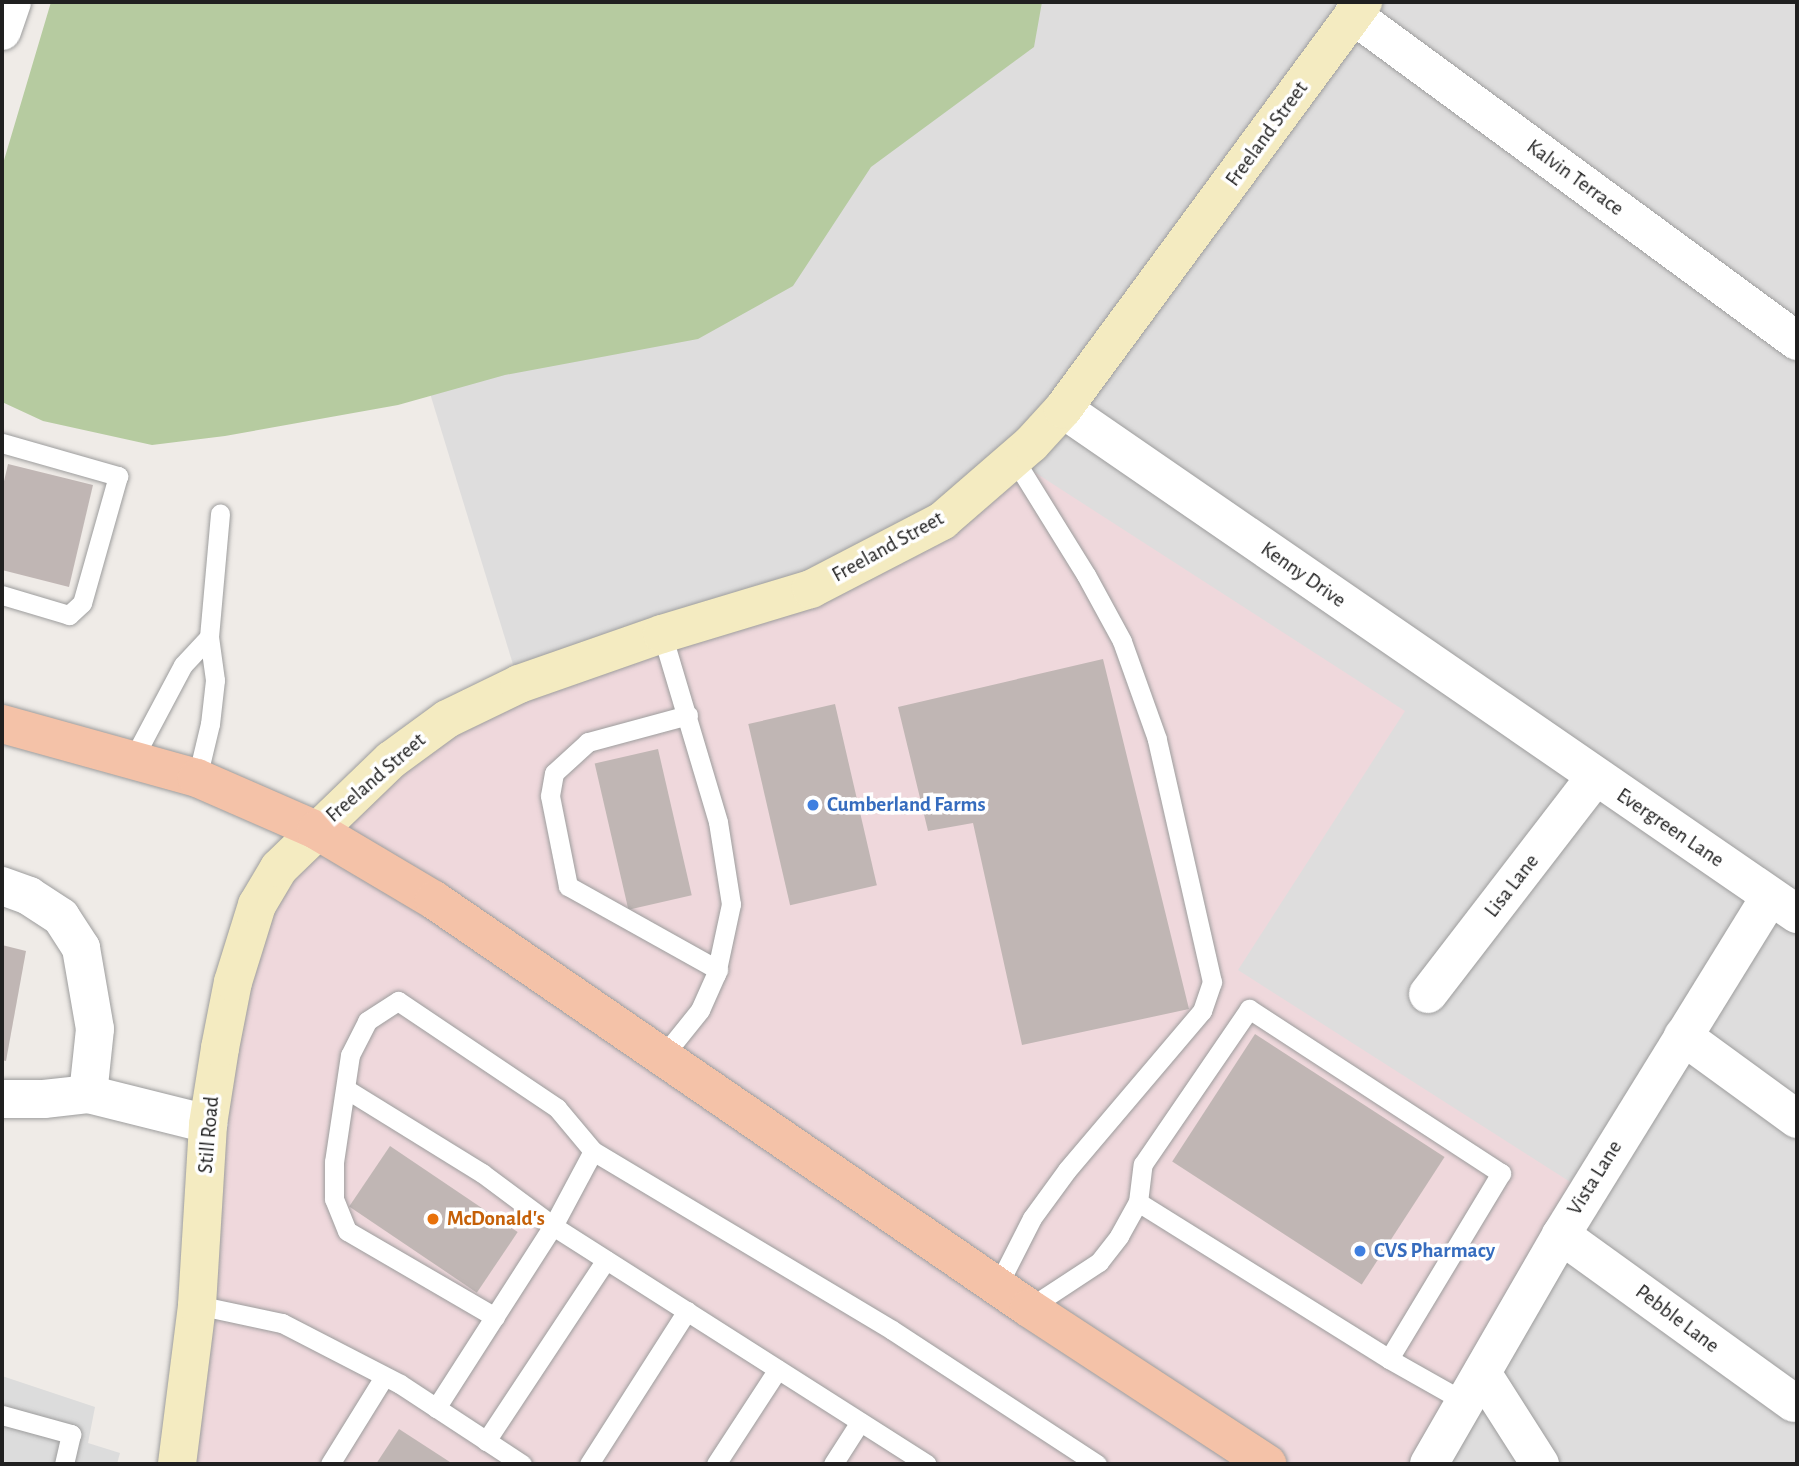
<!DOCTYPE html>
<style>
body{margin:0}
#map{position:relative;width:1799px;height:1466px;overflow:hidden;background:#efebe7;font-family:"Alegreya Sans",sans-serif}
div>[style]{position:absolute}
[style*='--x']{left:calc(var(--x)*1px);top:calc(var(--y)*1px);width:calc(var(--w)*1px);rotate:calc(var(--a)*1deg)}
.residential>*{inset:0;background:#dedddd}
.commercial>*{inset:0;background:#efd8dc}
.forest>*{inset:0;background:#b6cba0}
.parking>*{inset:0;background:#dcdcdc}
.building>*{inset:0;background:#c0b6b4;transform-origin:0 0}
.roads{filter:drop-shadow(0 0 2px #9d9d9d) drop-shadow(0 0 2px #9d9d9d)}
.lane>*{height:19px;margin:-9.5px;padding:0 9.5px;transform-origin:9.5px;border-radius:9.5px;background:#fff}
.street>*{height:38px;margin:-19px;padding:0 19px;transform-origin:19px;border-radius:19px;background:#fff}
.secondary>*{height:38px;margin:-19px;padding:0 19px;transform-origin:19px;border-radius:19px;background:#f4ebc1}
.primary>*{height:38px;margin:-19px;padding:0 19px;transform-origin:19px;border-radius:19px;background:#f4c2a8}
.dots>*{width:19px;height:19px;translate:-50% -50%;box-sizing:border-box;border:4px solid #fff;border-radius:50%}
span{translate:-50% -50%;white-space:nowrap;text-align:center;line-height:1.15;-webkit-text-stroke:7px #fff;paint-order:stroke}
.street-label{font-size:21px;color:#202020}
.shop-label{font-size:21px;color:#366cbe;font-weight:700}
.left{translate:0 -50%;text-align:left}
.food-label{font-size:21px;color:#c56008;font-weight:700}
.frame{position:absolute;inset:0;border:4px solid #202020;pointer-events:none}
</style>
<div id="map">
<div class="residential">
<div style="clip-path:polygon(347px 2px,1797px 2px,1797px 1464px,1267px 1464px,519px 684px,421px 364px)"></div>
</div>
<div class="commercial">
<div style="clip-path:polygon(1014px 459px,1405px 711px,1238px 970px,1586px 1192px,1429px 1464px,176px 1464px,257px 905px,447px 719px,811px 589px)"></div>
</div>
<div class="forest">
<div style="clip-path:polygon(51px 2px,1042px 2px,1034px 47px,871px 167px,793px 286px,698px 339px,505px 375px,398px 405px,225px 436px,152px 445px,43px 421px,2px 402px,2px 167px)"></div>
</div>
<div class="parking">
<div style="clip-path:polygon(2px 1376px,95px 1407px,88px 1443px,120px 1453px,117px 1464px,2px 1464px)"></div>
</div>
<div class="building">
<div style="clip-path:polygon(8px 464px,93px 485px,69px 587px,2px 570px,2px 490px)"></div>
<div style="clip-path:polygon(1103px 659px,1189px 1009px,1022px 1045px,973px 823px,928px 831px,898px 707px)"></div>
<div style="left:835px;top:704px;width:186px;height:89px;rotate:77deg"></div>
<div style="left:658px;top:749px;width:150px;height:65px;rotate:77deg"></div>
<div style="clip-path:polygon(2px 945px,26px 951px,6px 1061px,2px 1060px)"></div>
<div style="left:1255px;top:1034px;width:226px;height:152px;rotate:33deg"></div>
<div style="left:390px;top:1146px;width:154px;height:73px;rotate:34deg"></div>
<div style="clip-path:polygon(399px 1429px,453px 1464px,376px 1464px)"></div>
</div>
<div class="roads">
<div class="lane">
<div style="--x:2;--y:443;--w:121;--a:15.9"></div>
<div style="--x:118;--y:476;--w:132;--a:105.8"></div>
<div style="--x:82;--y:603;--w:18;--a:137"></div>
<div style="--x:69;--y:615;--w:70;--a:-163.4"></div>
<div style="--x:662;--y:634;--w:196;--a:73.4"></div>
<div style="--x:718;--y:822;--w:83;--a:81"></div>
<div style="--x:731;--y:904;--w:72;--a:102.1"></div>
<div style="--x:716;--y:974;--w:39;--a:114"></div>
<div style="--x:700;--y:1010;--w:59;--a:128.8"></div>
<div style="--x:688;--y:715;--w:104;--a:164.9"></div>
<div style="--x:588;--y:742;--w:46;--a:137.6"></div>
<div style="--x:554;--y:773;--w:23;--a:100"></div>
<div style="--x:550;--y:796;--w:92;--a:78.7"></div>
<div style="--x:568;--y:886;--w:172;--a:29.2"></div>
<div style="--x:133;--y:759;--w:106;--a:-62"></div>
<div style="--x:183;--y:665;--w:38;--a:-47"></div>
<div style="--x:197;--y:778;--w:56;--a:-76.5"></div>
<div style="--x:210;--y:724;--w:44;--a:-83.5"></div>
<div style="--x:215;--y:680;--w:43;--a:-97.9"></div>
<div style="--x:209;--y:637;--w:124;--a:-84.9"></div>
<div style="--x:346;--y:1089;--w:160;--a:31.7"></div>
<div style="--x:482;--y:1173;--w:89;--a:36.7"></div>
<div style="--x:553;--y:1226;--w:85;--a:-61.9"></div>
<div style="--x:593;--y:1151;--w:348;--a:30.9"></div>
<div style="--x:892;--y:1330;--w:245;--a:33.2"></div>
<div style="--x:1138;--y:1202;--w:296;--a:32"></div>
<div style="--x:997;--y:1287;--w:77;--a:-63.1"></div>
<div style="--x:1032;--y:1218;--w:59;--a:-53.9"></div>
<div style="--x:1067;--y:1170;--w:209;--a:-49.7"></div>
<div style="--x:1202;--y:1011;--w:31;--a:-71"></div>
<div style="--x:1212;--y:982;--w:249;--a:-102.8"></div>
<div style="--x:1157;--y:739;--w:104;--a:-109.7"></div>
<div style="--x:1122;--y:641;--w:75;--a:-118.6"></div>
<div style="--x:1086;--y:575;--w:137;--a:-121.8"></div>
<div style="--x:197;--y:1305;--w:87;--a:12"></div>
<div style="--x:282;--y:1323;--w:133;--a:27.3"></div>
<div style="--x:400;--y:1384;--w:146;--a:33.3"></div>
<div style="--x:1029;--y:1308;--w:84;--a:-33.3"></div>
<div style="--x:1099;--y:1262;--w:33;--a:-52"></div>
<div style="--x:1119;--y:1236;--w:39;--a:-61"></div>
<div style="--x:1138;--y:1202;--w:38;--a:-83"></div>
<div style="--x:1143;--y:1164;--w:188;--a:-55.6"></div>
<div style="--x:1249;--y:1009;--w:301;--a:33.1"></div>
<div style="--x:1501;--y:1173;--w:217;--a:121.1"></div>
<div style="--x:1389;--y:1359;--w:87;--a:29.5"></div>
<div style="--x:495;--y:1317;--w:171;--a:-149.8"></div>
<div style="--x:347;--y:1231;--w:35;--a:-112"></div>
<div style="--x:334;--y:1199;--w:37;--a:-90"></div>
<div style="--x:334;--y:1162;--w:108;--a:-81.5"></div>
<div style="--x:350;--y:1055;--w:38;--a:-63"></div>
<div style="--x:367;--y:1021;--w:37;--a:-33"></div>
<div style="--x:398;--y:1001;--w:192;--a:33.9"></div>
<div style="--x:557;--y:1108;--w:56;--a:50.1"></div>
<div style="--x:436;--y:1408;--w:216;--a:-57.3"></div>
<div style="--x:553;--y:1226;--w:443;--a:32.5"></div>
<div style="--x:2;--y:1415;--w:72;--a:15.4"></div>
<div style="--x:71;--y:1434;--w:31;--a:103"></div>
<div style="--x:486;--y:1441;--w:217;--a:-56.5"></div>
<div style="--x:330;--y:1464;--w:102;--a:-58.2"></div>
<div style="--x:589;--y:1464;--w:182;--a:-57.4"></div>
<div style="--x:716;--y:1464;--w:113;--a:-56.9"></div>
<div style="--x:833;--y:1464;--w:50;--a:-57.3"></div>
</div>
<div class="street">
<div style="--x:1353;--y:15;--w:551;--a:36.29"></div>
<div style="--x:2;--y:31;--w:31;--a:-71"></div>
<div style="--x:1063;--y:409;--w:891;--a:34.53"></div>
<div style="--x:2;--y:886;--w:29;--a:20"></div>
<div style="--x:29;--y:896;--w:38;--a:33"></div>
<div style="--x:61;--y:917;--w:37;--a:57"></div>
<div style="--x:81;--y:948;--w:82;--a:80.2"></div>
<div style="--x:95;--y:1029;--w:65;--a:96.1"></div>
<div style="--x:1428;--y:994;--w:274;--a:-52.4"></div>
<div style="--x:1683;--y:1036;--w:141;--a:36.1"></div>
<div style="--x:2;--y:1099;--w:42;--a:0"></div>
<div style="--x:44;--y:1099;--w:44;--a:-6.5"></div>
<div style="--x:88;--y:1094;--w:124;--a:14"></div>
<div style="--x:1561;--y:1235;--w:287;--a:35.8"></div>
<div style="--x:1482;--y:1373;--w:108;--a:57.5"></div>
<div style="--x:1429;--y:1464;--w:264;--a:-60"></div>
<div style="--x:1561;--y:1235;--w:397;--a:-58.3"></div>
</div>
<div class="secondary">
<div style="--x:177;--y:1464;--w:160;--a:-82.8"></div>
<div style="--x:197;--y:1305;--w:181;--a:-86.5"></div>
<div style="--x:208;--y:1124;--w:77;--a:-81"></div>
<div style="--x:220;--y:1048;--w:67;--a:-78.9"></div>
<div style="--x:233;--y:982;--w:81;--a:-72.7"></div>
<div style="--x:257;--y:905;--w:43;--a:-59.3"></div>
<div style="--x:279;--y:868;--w:156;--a:-44"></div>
<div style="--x:391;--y:760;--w:69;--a:-36.2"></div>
<div style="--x:447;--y:719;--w:80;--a:-25.9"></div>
<div style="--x:519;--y:684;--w:151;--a:-19.3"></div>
<div style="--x:662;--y:634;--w:156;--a:-16.8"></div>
<div style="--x:811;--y:589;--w:148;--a:-27.4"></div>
<div style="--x:942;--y:521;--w:118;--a:-40.9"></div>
<div style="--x:1031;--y:444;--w:47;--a:-47.6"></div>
<div style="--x:1063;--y:409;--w:506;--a:-53.61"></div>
</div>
<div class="primary">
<div style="--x:2;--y:724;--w:202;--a:15.5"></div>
<div style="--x:197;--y:778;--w:130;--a:23.6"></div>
<div style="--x:316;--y:830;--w:137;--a:30.7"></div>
<div style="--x:434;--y:900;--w:721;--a:34.44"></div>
<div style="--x:1029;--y:1308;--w:285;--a:33.2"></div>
</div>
</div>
<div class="dots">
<div style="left:813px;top:805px;background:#3f7fe0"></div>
<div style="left:433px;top:1219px;background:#e8710a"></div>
<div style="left:1360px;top:1251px;background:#3f7fe0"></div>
</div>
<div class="street-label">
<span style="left:1267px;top:134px;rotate:-54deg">Freeland Street</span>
<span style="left:1575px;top:178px;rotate:36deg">Kalvin Terrace</span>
<span style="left:888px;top:547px;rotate:-29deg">Freeland Street</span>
<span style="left:1303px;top:575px;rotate:35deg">Kenny Drive</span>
<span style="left:376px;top:778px;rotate:-41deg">Freeland Street</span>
<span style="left:1670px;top:828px;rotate:34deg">Evergreen Lane</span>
<span style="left:1512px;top:886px;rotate:-52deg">Lisa Lane</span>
<span style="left:209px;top:1135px;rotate:-85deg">Still Road</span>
<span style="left:1595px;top:1178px;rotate:-58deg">Vista Lane</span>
<span style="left:1677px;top:1319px;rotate:37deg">Pebble Lane</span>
</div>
<div class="shop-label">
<span class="left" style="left:827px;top:805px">Cumberland Farms</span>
<span class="left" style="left:1374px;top:1251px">CVS Pharmacy</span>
</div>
<div class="food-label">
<span class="left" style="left:447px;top:1219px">McDonald's</span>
</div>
<div class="frame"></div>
</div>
